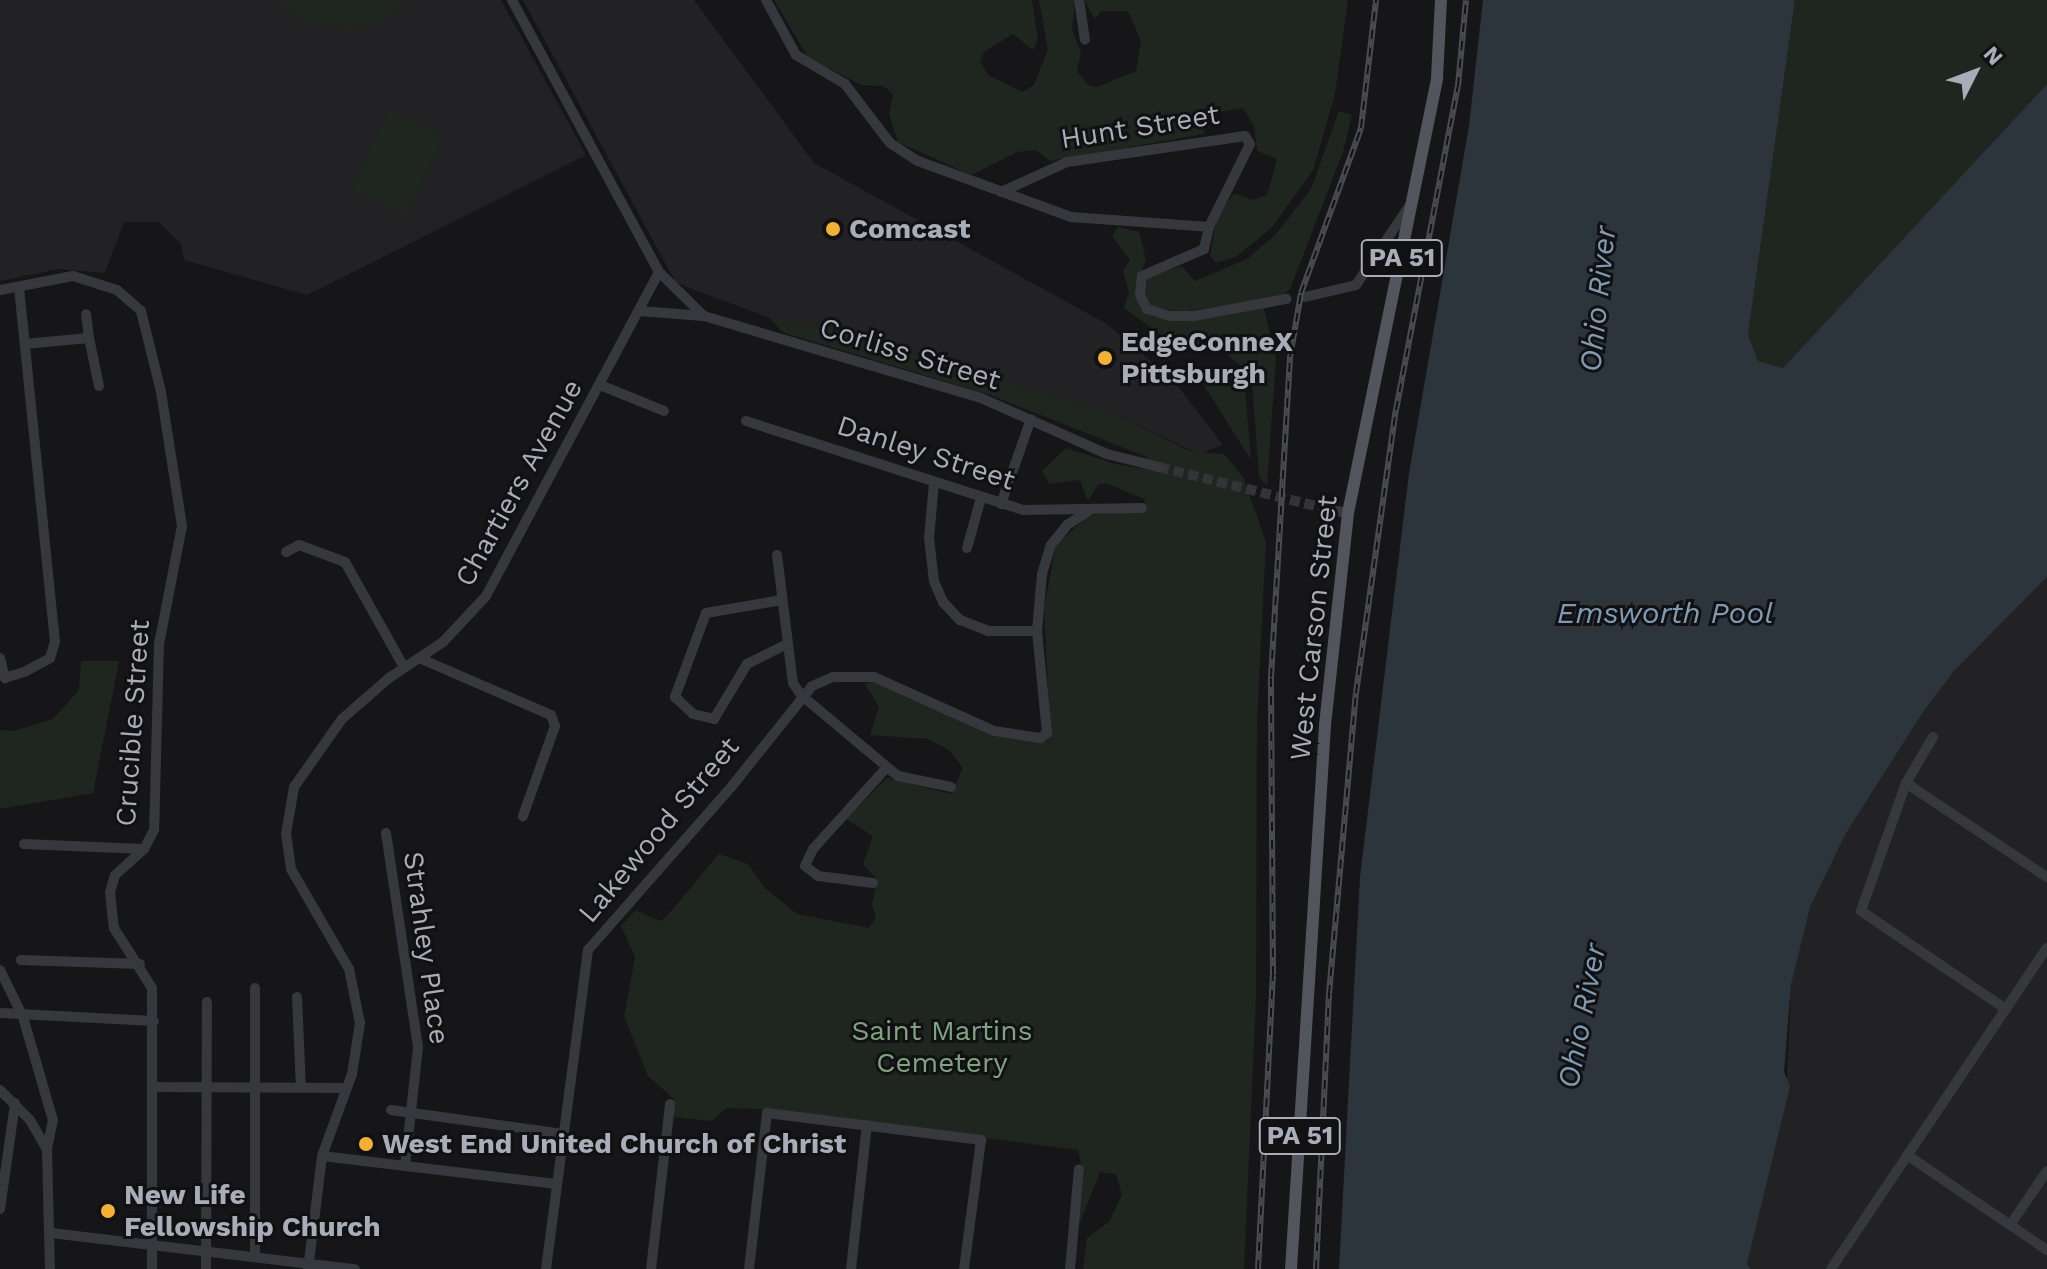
<!DOCTYPE html>
<style>
body{margin:0}
#map{position:relative;width:2047px;height:1269px;overflow:hidden;background:#161618;font-family:"Work Sans",sans-serif}
div>[style]{position:absolute}
[style*='--x']{left:calc(var(--x)*1px);top:calc(var(--y)*1px);width:calc(var(--w)*1px);rotate:calc(var(--a)*1deg)}
.built>*{inset:0;background:#222225}
.green>*{inset:0;background:#1e261f;transform-origin:0 0}
.water>*{inset:0;background:#2c353c}
.minor-tunnel>*{height:10px;margin-top:-5px;transform-origin:0;background:repeating-linear-gradient(90deg,#333438 0 10px,transparent 0 15px)}
.minor>*{height:10px;margin:-5px;padding:0 5px;transform-origin:5px;border-radius:5px;background:#37383d}
.major>*{height:12px;margin:-6px;padding:0 6px;transform-origin:6px;border-radius:6px;background:#53555c}
.rail>*{height:6px;margin-top:-3px;transform-origin:0;background:repeating-linear-gradient(90deg,#111113 0 9px,#4a4c52 0 18px);box-sizing:border-box;border-block:2px solid #4a4c52}
.dots>*{width:22px;height:22px;translate:-50% -50%;box-sizing:border-box;border:4px solid #111113;border-radius:50%}
span{translate:-50% -50%;white-space:nowrap;text-align:center;line-height:1.15;-webkit-text-stroke:6px #111113;paint-order:stroke}
.shield-label span{padding:2px 6px;background:#111113;border:2px solid;border-radius:6px;-webkit-text-stroke-width:0}
.shield-label{font-size:26px;color:#a8adb8;font-weight:700}
.street-label{font-size:28px;color:#a8adb8}
.poi-label{font-size:28px;color:#a8adb8;font-weight:700}
.left{translate:0 -50%;text-align:left}
.park-label{font-size:28px;color:#7fa381}
.water-label{font-size:30px;color:#7f9bb3;font-style:italic}
.north{position:absolute;left:1935px;top:32px;width:80px;height:80px;-webkit-text-stroke:6px #111113;paint-order:stroke;rotate:48deg;font-size:22px;font-weight:700;line-height:32px;text-align:center;color:#a8adb8}
.north::after{content:'';display:block;margin:auto;width:28px;height:36px;background:#a8adb8;clip-path:polygon(50% 0,100% 100%,50% 72%,0 100%)}
</style>
<div id="map">
<div class="built">
<div style="clip-path:polygon(0 0,501px 0,586px 155px,307px 295px,184px 260px,181px 244px,159px 222px,124px 222px,105px 273px,58px 269px,0 281px)"></div>
<div style="clip-path:polygon(523px 0,694px 0,814px 163px,1107px 324px,1173px 380px,1223px 445px,1198px 454px,1111px 412px,821px 326px,770px 318px,676px 283px)"></div>
<div style="clip-path:polygon(2047px 577px,2047px 1269px,1751px 1269px,1747px 1264px,1786px 1100px,1791px 985px,1809px 907px,1845px 835px,1923px 712px,1954px 671px)"></div>
</div>
<div class="green">
<div style="clip-path:polygon(277px 0,408px 0,378px 24px,354px 30px,306px 23px)"></div>
<div style="clip-path:polygon(774px 0,1032px 0,1038px 39px,1033px 50px,1013px 34px,984px 52px,980px 62px,988px 75px,1022px 92px,1034px 85px,1048px 49px,1039px 0,1075px 0,1072px 30px,1081px 52px,1077px 71px,1088px 85px,1097px 87px,1136px 71px,1141px 41px,1128px 11px,1101px 11px,1095px 19px,1084px 0,1348px 0,1335px 94px,1313px 170px,1272px 227px,1236px 257px,1216px 263px,1210px 256px,1217px 216px,1234px 193px,1253px 200px,1267px 195px,1277px 159px,1257px 151px,1254px 126px,1243px 108px,1208px 114px,1204px 134px,1050px 161px,1036px 150px,1017px 152px,971px 175px,898px 142px,889px 114px,893px 95px,884px 86px,861px 85px,808px 57px)"></div>
<div style="clip-path:polygon(1795px 0,2047px 0,2047px 84px,1783px 368px,1758px 361px,1748px 335px)"></div>
<div style="left:389px;top:109px;width:61px;height:89px;rotate:25deg"></div>
<div style="clip-path:polygon(1339px 111px,1352px 115px,1343px 152px,1290px 289px,1282px 296px,1182px 312px,1151px 306px,1144px 297px,1148px 276px,1182px 266px,1195px 281px,1247px 259px,1276px 234px,1311px 189px)"></div>
<div style="clip-path:polygon(1118px 227px,1139px 232px,1146px 260px,1140px 274px,1146px 312px,1154px 317px,1200px 320px,1264px 308px,1276px 359px,1267px 485px,1259px 477px,1252px 381px,1246px 370px,1223px 351px,1182px 350px,1124px 308px,1129px 292px,1123px 271px,1130px 260px,1112px 237px)"></div>
<div style="clip-path:polygon(770px 318px,821px 326px,1111px 412px,1189px 451px,1224px 454px,1243px 477px,1266px 542px,1257px 719px,1256px 998px,1244px 1269px,1083px 1269px,1087px 1238px,1109px 1222px,1122px 1195px,1116px 1174px,1100px 1172px,1078px 1227px,1083px 1172px,1078px 1150px,762px 1109px,726px 1108px,712px 1121px,674px 1117px,674px 1099px,648px 1076px,624px 1016px,635px 957px,621px 926px,636px 910px,659px 921px,665px 918px,719px 854px,748px 864px,766px 889px,797px 914px,869px 928px,876px 917px,872px 904px,877px 880px,863px 864px,873px 836px,846px 819px,887px 778px,951px 794px,963px 768px,949px 750px,928px 739px,870px 735px,879px 707px,865px 684px,874px 681px,901px 692px,992px 736px,1038px 742px,1050px 733px,1044px 608px,1056px 545px,1089px 515px,1147px 510px,1144px 499px,1106px 483px,1098px 485px,1088px 501px,1080px 480px,1049px 484px,1042px 471px,1066px 448px,1115px 464px,1157px 471px,1147px 457px,990px 395px,782px 332px)"></div>
<div style="clip-path:polygon(1212px 366px,1234px 373px,1245px 388px,1251px 460px,1202px 382px,1201px 372px)"></div>
<div style="clip-path:polygon(81px 661px,119px 661px,93px 793px,0 809px,0 730px,14px 731px,53px 719px,79px 690px)"></div>
</div>
<div class="water">
<div style="clip-path:polygon(1483px 0,1795px 0,1748px 335px,1758px 361px,1783px 368px,2047px 84px,2047px 577px,1954px 671px,1923px 712px,1845px 835px,1810px 907px,1791px 985px,1784px 1072px,1790px 1086px,1747px 1264px,1751px 1269px,1339px 1269px,1360px 877px,1409px 473px,1469px 126px)"></div>
</div>
<div class="minor-tunnel">
<div style="--x:1159;--y:467;--w:173;--a:14"></div>
</div>
<div class="minor">
<div style="--x:766;--y:0;--w:63;--a:61.4"></div>
<div style="--x:796;--y:55;--w:57;--a:30.6"></div>
<div style="--x:845;--y:84;--w:74;--a:52.7"></div>
<div style="--x:890;--y:143;--w:33;--a:33"></div>
<div style="--x:918;--y:161;--w:163;--a:20.1"></div>
<div style="--x:1071;--y:217;--w:138;--a:4.1"></div>
<div style="--x:1209;--y:227;--w:23;--a:103"></div>
<div style="--x:1204;--y:249;--w:68;--a:156.5"></div>
<div style="--x:1142;--y:276;--w:19;--a:96"></div>
<div style="--x:1140;--y:295;--w:16;--a:63"></div>
<div style="--x:1147;--y:309;--w:24;--a:17"></div>
<div style="--x:1170;--y:316;--w:24;--a:0"></div>
<div style="--x:1194;--y:316;--w:94;--a:-10.5"></div>
<div style="--x:1079;--y:0;--w:40;--a:81.5"></div>
<div style="--x:1001;--y:192;--w:72;--a:-24.4"></div>
<div style="--x:1067;--y:162;--w:180;--a:-8.3"></div>
<div style="--x:1245;--y:136;--w:9;--a:58"></div>
<div style="--x:1250;--y:144;--w:93;--a:116.3"></div>
<div style="--x:659;--y:272;--w:63;--a:44.4"></div>
<div style="--x:704;--y:316;--w:289;--a:16.5"></div>
<div style="--x:981;--y:398;--w:138;--a:24"></div>
<div style="--x:1107;--y:454;--w:54;--a:14"></div>
<div style="--x:0;--y:290;--w:74;--a:-10.9"></div>
<div style="--x:73;--y:276;--w:46;--a:17.7"></div>
<div style="--x:117;--y:290;--w:32;--a:41"></div>
<div style="--x:141;--y:311;--w:83;--a:76.1"></div>
<div style="--x:161;--y:392;--w:136;--a:81.1"></div>
<div style="--x:182;--y:526;--w:120;--a:101"></div>
<div style="--x:159;--y:644;--w:186;--a:91.5"></div>
<div style="--x:154;--y:830;--w:21;--a:118"></div>
<div style="--x:144;--y:849;--w:39;--a:138"></div>
<div style="--x:115;--y:875;--w:18;--a:106"></div>
<div style="--x:110;--y:892;--w:36;--a:84"></div>
<div style="--x:114;--y:928;--w:71;--a:57.7"></div>
<div style="--x:152;--y:988;--w:281;--a:90"></div>
<div style="--x:1305;--y:297;--w:52;--a:-13.2"></div>
<div style="--x:1356;--y:285;--w:97;--a:-56"></div>
<div style="--x:639;--y:311;--w:65;--a:4.4"></div>
<div style="--x:89;--y:338;--w:49;--a:78.2"></div>
<div style="--x:25;--y:344;--w:64;--a:-5.4"></div>
<div style="--x:89;--y:338;--w:24;--a:-97"></div>
<div style="--x:600;--y:385;--w:69;--a:22.1"></div>
<div style="--x:746;--y:421;--w:291;--a:17.8"></div>
<div style="--x:1023;--y:510;--w:119;--a:-1"></div>
<div style="--x:934;--y:483;--w:55;--a:95.2"></div>
<div style="--x:929;--y:538;--w:43;--a:83.4"></div>
<div style="--x:934;--y:581;--w:23;--a:67"></div>
<div style="--x:943;--y:602;--w:25;--a:47"></div>
<div style="--x:960;--y:620;--w:30;--a:21"></div>
<div style="--x:988;--y:631;--w:49;--a:0"></div>
<div style="--x:1001;--y:504;--w:90;--a:-70.6"></div>
<div style="--x:1327;--y:509;--w:21;--a:11"></div>
<div style="--x:967;--y:548;--w:52;--a:-74.4"></div>
<div style="--x:286;--y:552;--w:15;--a:-28"></div>
<div style="--x:299;--y:545;--w:49;--a:20.3"></div>
<div style="--x:345;--y:562;--w:120;--a:60.7"></div>
<div style="--x:777;--y:555;--w:129;--a:82.9"></div>
<div style="--x:793;--y:683;--w:14;--a:56"></div>
<div style="--x:801;--y:695;--w:126;--a:39.9"></div>
<div style="--x:898;--y:776;--w:54;--a:11.7"></div>
<div style="--x:782;--y:600;--w:77;--a:170.3"></div>
<div style="--x:706;--y:613;--w:90;--a:110.3"></div>
<div style="--x:675;--y:697;--w:25;--a:43"></div>
<div style="--x:693;--y:714;--w:22;--a:13"></div>
<div style="--x:714;--y:719;--w:64;--a:-59"></div>
<div style="--x:747;--y:664;--w:45;--a:-26.6"></div>
<div style="--x:0;--y:658;--w:21;--a:76"></div>
<div style="--x:5;--y:678;--w:22;--a:-18"></div>
<div style="--x:26;--y:671;--w:27;--a:-28"></div>
<div style="--x:50;--y:658;--w:17;--a:-73"></div>
<div style="--x:55;--y:642;--w:357;--a:-95.8"></div>
<div style="--x:419;--y:658;--w:144;--a:23.4"></div>
<div style="--x:551;--y:715;--w:12;--a:70"></div>
<div style="--x:555;--y:726;--w:96;--a:109.6"></div>
<div style="--x:1933;--y:737;--w:53;--a:120.4"></div>
<div style="--x:1906;--y:783;--w:136;--a:109.4"></div>
<div style="--x:1861;--y:911;--w:175;--a:34.1"></div>
<div style="--x:1906;--y:783;--w:169;--a:33.7"></div>
<div style="--x:386;--y:833;--w:216;--a:81.5"></div>
<div style="--x:418;--y:1047;--w:120;--a:96.2"></div>
<div style="--x:24;--y:844;--w:120;--a:2.4"></div>
<div style="--x:873;--y:883;--w:55;--a:-172.7"></div>
<div style="--x:818;--y:876;--w:16;--a:-142"></div>
<div style="--x:805;--y:866;--w:19;--a:-65"></div>
<div style="--x:813;--y:849;--w:110;--a:-47.9"></div>
<div style="--x:21;--y:960;--w:119;--a:1.9"></div>
<div style="--x:0;--y:970;--w:52;--a:63.9"></div>
<div style="--x:23;--y:1017;--w:107;--a:73.8"></div>
<div style="--x:53;--y:1120;--w:30;--a:102"></div>
<div style="--x:255;--y:988;--w:268;--a:90"></div>
<div style="--x:297;--y:997;--w:91;--a:87.5"></div>
<div style="--x:0;--y:1013;--w:154;--a:3"></div>
<div style="--x:153;--y:1087;--w:192;--a:0.3"></div>
<div style="--x:0;--y:1090;--w:42;--a:45"></div>
<div style="--x:30;--y:1120;--w:34;--a:60"></div>
<div style="--x:47;--y:1149;--w:120;--a:88.6"></div>
<div style="--x:391;--y:1110;--w:174;--a:7.9"></div>
<div style="--x:1907;--y:1155;--w:169;--a:34.2"></div>
<div style="--x:322;--y:1156;--w:236;--a:6.8"></div>
<div style="--x:0;--y:1209;--w:107;--a:-81.9"></div>
<div style="--x:2010;--y:1225;--w:65;--a:-55.6"></div>
<div style="--x:51;--y:1233;--w:306;--a:6.8"></div>
<div style="--x:206;--y:1269;--w:267;--a:-89.8"></div>
<div style="--x:308;--y:1269;--w:114;--a:-82.9"></div>
<div style="--x:322;--y:1156;--w:87;--a:-69.9"></div>
<div style="--x:352;--y:1074;--w:52;--a:-81.1"></div>
<div style="--x:360;--y:1023;--w:55;--a:-101.5"></div>
<div style="--x:349;--y:969;--w:116;--a:-120.1"></div>
<div style="--x:291;--y:869;--w:35;--a:-98"></div>
<div style="--x:286;--y:834;--w:48;--a:-80.3"></div>
<div style="--x:294;--y:787;--w:83;--a:-54.8"></div>
<div style="--x:342;--y:719;--w:62;--a:-41.1"></div>
<div style="--x:389;--y:678;--w:65;--a:-33.7"></div>
<div style="--x:443;--y:642;--w:63;--a:-46.9"></div>
<div style="--x:486;--y:596;--w:367;--a:-61.9"></div>
<div style="--x:659;--y:272;--w:309;--a:-118.4"></div>
<div style="--x:546;--y:1269;--w:322;--a:-82.5"></div>
<div style="--x:588;--y:950;--w:218;--a:-48.7"></div>
<div style="--x:732;--y:786;--w:128;--a:-51.3"></div>
<div style="--x:812;--y:686;--w:23;--a:-23"></div>
<div style="--x:833;--y:677;--w:41;--a:0"></div>
<div style="--x:874;--y:677;--w:132;--a:24.2"></div>
<div style="--x:994;--y:731;--w:47;--a:8.7"></div>
<div style="--x:1040;--y:738;--w:9;--a:-36"></div>
<div style="--x:1047;--y:733;--w:102;--a:-95.6"></div>
<div style="--x:1037;--y:631;--w:57;--a:-85"></div>
<div style="--x:1042;--y:574;--w:30;--a:-73"></div>
<div style="--x:1051;--y:545;--w:26;--a:-51"></div>
<div style="--x:1067;--y:525;--w:30;--a:-33"></div>
<div style="--x:651;--y:1269;--w:166;--a:-83.4"></div>
<div style="--x:749;--y:1269;--w:157;--a:-83.4"></div>
<div style="--x:767;--y:1113;--w:216;--a:7.2"></div>
<div style="--x:981;--y:1140;--w:130;--a:97.5"></div>
<div style="--x:851;--y:1269;--w:145;--a:-83.7"></div>
<div style="--x:1070;--y:1269;--w:100;--a:-84.9"></div>
<div style="--x:1831;--y:1269;--w:387;--a:-56.1"></div>
</div>
<div class="major">
<div style="--x:1291;--y:1269;--w:545;--a:-86.42"></div>
<div style="--x:1325;--y:725;--w:213;--a:-83.8"></div>
<div style="--x:1348;--y:513;--w:444;--a:-78.4"></div>
<div style="--x:1437;--y:78;--w:78;--a:-87.1"></div>
</div>
<div class="rail">
<div style="--x:1258;--y:1269;--w:294;--a:-87.1"></div>
<div style="--x:1273;--y:975;--w:298;--a:-90.4"></div>
<div style="--x:1271;--y:677;--w:321;--a:-86.6"></div>
<div style="--x:1290;--y:357;--w:65;--a:-80.2"></div>
<div style="--x:1301;--y:293;--w:176;--a:-70"></div>
<div style="--x:1361;--y:128;--w:129;--a:-83.3"></div>
<div style="--x:1316;--y:1269;--w:275;--a:-87.3"></div>
<div style="--x:1329;--y:994;--w:302;--a:-84.9"></div>
<div style="--x:1356;--y:693;--w:286;--a:-82"></div>
<div style="--x:1396;--y:410;--w:330;--a:-79.2"></div>
<div style="--x:1458;--y:86;--w:86;--a:-84.7"></div>
</div>
<div class="dots">
<div style="left:833px;top:229px;background:#f2b134"></div>
<div style="left:1105px;top:358px;background:#f2b134"></div>
<div style="left:366px;top:1144px;background:#f2b134"></div>
<div style="left:108px;top:1211px;background:#f2b134"></div>
</div>
<div class="shield-label">
<span style="left:1402px;top:258px">PA 51</span>
<span style="left:1300px;top:1136px">PA 51</span>
</div>
<div class="street-label">
<span style="left:1140px;top:127px;rotate:-9deg">Hunt Street</span>
<span style="left:910px;top:354px;rotate:17deg">Corliss Street</span>
<span style="left:926px;top:453px;rotate:18deg">Danley Street</span>
<span style="left:519px;top:483px;rotate:-61deg">Chartiers Avenue</span>
<span style="left:1314px;top:628px;rotate:-84deg">West Carson Street</span>
<span style="left:133px;top:723px;rotate:-86deg">Crucible Street</span>
<span style="left:659px;top:830px;rotate:-50deg">Lakewood Street</span>
<span style="left:426px;top:948px;rotate:82deg">Strahley Place</span>
</div>
<div class="poi-label">
<span class="left" style="left:849px;top:229px">Comcast</span>
<span class="left" style="left:1121px;top:358px">EdgeConneX<br>Pittsburgh</span>
<span class="left" style="left:382px;top:1144px">West End United Church of Christ</span>
<span class="left" style="left:124px;top:1211px">New Life<br>Fellowship Church</span>
</div>
<div class="park-label">
<span style="left:942px;top:1047px">Saint Martins<br>Cemetery</span>
</div>
<div class="water-label">
<span style="left:1598px;top:299px;rotate:-84deg">Ohio River</span>
<span style="left:1665px;top:613px">Emsworth Pool</span>
<span style="left:1582px;top:1016px;rotate:-79deg">Ohio River</span>
</div>
<div class="north">N</div>
</div>
